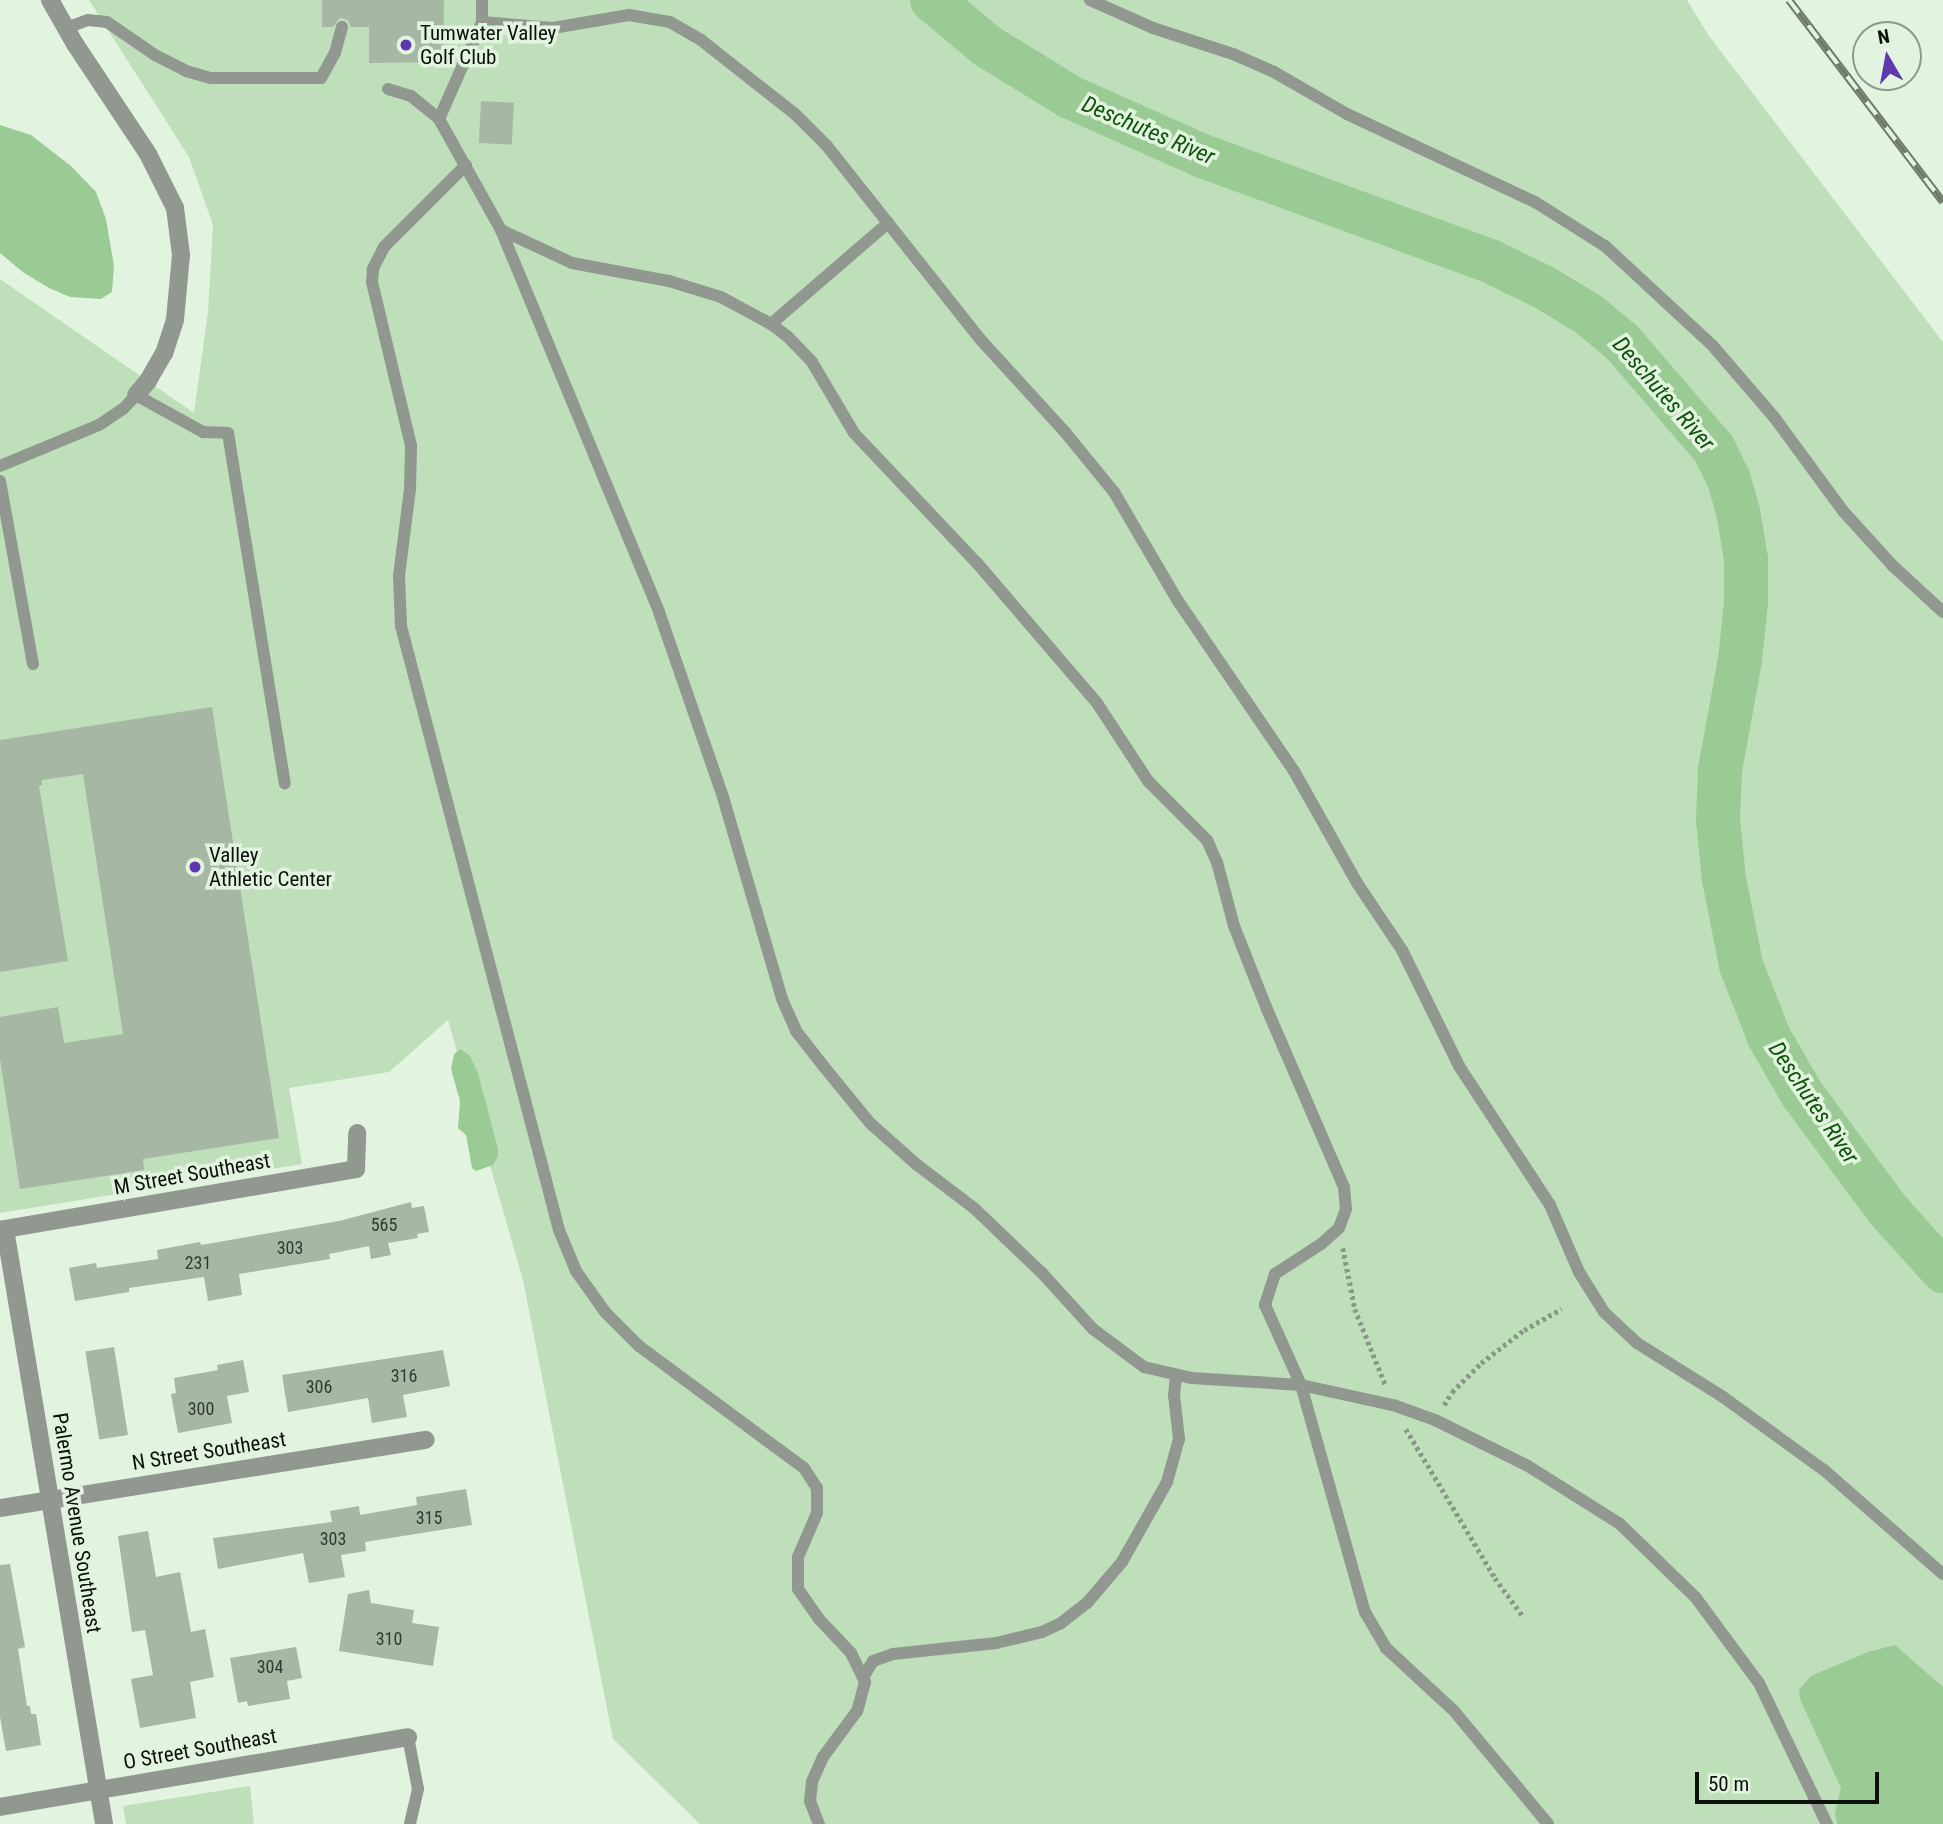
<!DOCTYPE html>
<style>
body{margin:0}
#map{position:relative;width:1943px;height:1824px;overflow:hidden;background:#e2f4e0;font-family:"Roboto Condensed",sans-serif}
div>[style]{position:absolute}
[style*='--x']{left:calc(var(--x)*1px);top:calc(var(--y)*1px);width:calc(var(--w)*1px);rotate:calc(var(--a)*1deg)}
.green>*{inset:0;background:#bedfba}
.water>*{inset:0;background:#9acb95}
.river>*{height:44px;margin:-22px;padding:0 22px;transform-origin:22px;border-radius:22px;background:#9acb95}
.building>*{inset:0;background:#a6b7a4;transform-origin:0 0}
.path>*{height:4.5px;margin-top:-2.25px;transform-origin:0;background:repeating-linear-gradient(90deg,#8a9788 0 3.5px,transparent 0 7px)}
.service>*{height:12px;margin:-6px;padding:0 6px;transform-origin:6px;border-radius:6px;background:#909890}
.minor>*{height:18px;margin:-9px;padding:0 9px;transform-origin:9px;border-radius:9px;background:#909890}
.rail>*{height:8px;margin-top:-4px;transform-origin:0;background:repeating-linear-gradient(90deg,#e2f4e0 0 16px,#6f7a6d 0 32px);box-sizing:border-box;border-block:2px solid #6f7a6d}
.dots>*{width:19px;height:19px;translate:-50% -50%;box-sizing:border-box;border:4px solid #e2f4e0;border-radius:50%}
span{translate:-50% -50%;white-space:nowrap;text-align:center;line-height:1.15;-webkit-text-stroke:7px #e2f4e0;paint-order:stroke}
.number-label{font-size:18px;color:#323b31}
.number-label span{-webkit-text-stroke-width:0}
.poi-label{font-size:21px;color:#0c120b}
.left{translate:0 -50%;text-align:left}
.street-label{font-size:21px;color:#0c120b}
.water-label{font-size:23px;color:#10540c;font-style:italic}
.north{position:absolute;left:1852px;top:21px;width:70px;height:70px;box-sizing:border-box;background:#e2f4e0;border:2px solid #8c9a8b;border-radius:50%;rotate:350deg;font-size:19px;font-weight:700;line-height:28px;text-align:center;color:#0c120b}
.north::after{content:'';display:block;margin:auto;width:24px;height:32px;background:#5e38b0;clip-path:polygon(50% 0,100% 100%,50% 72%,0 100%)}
.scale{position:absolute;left:1695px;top:1772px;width:184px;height:32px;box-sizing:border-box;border:4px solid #0c120b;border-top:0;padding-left:9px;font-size:21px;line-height:24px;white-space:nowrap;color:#0c120b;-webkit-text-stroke:5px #e2f4e0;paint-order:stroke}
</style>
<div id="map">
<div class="green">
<div style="clip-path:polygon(89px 0,1687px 0,1709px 36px,1943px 342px,1943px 1824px,700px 1824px,613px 1739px,523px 1280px,448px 1020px,389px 1072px,289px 1088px,302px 1164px,0 1213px,0 279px,194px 413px,208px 312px,213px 225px,189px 157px)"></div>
<div style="clip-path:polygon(250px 1786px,254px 1824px,126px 1824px,123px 1806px)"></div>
</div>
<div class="water">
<div style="clip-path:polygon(0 125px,31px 135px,71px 166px,96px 192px,106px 219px,114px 266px,112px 292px,101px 299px,70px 297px,49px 288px,24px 273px,0 253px)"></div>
<div style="clip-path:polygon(460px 1049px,470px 1056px,478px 1073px,498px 1149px,498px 1156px,493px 1165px,476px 1171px,472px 1168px,466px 1135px,458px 1128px,460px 1101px,451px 1069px,454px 1054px)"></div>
<div style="clip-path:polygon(1895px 1645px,1943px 1687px,1943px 1824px,1837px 1824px,1835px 1813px,1841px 1788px,1800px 1699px,1799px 1690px,1811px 1676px,1868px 1652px)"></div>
</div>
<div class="river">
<div style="--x:932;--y:0;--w:72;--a:39.9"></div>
<div style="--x:987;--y:46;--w:97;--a:31.6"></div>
<div style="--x:1070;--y:97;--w:142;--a:24"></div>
<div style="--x:1200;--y:155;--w:309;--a:20.1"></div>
<div style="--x:1490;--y:261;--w:61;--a:26.1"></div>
<div style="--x:1545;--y:288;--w:50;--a:31.2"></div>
<div style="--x:1588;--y:314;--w:44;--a:39.5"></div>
<div style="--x:1622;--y:342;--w:141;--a:49.3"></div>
<div style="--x:1714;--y:449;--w:34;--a:64"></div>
<div style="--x:1729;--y:480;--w:32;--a:74"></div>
<div style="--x:1738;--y:511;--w:49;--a:80.5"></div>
<div style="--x:1746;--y:559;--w:43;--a:90"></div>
<div style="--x:1746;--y:602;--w:58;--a:95.9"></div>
<div style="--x:1740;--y:660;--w:112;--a:100.3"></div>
<div style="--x:1720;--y:770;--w:50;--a:92.3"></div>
<div style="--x:1718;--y:820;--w:59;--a:84.2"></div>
<div style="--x:1724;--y:879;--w:88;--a:78.8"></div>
<div style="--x:1741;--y:965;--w:77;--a:68.7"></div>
<div style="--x:1769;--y:1037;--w:66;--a:59.9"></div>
<div style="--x:1802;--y:1094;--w:143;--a:53.5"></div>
<div style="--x:1887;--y:1209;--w:84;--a:47.9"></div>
</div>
<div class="building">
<div style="clip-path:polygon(322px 0,444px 0,443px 62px,369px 63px,369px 27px,351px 27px,348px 20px,340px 18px,333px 27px,322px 27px)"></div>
<div style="left:481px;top:101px;width:33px;height:42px;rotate:3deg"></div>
<div style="clip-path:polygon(212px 707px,279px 1138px,143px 1159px,144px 1170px,20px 1189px,0 1059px,0 1017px,58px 1007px,64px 1043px,123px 1034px,83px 774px,42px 780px,42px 785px,39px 786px,68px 961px,0 972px,0 740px)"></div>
<div style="clip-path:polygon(411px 1202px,412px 1208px,424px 1206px,429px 1232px,417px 1234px,418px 1238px,388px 1243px,391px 1255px,371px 1259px,369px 1246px,329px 1254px,330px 1259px,239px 1274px,242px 1295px,208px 1301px,204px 1277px,129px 1288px,129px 1292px,75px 1301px,69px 1268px,96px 1263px,97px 1268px,158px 1259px,157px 1250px,200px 1242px,201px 1245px,339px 1221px)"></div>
<div style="left:114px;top:1347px;width:89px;height:29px;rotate:81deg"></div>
<div style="clip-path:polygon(443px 1350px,450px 1386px,403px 1395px,407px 1417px,372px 1423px,368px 1398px,288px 1412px,282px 1375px)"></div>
<div style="clip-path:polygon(243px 1360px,249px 1392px,227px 1396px,232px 1423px,178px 1433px,171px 1394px,176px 1393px,174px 1378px,218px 1370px,217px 1365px)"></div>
<div style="clip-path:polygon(466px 1489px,472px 1525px,365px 1542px,366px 1551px,341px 1555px,345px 1577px,309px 1583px,303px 1553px,218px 1569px,213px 1538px,332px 1522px,330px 1511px,359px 1506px,360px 1515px,417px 1505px,416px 1497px)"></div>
<div style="clip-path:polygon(148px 1531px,156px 1577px,180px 1572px,191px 1632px,205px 1629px,214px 1677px,190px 1682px,196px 1718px,140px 1728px,131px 1679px,153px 1675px,145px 1630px,132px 1632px,118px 1536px)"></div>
<div style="clip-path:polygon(10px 1564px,25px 1647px,18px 1649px,27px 1706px,30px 1706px,31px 1714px,36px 1714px,41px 1745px,6px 1751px,0 1717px,0 1565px)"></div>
<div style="clip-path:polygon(369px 1590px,371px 1603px,414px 1610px,412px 1623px,439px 1627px,433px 1666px,339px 1651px,348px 1594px)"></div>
<div style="clip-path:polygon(296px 1647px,302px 1678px,287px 1681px,290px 1699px,248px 1706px,247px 1701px,238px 1703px,230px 1658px)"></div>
</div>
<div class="path">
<div style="--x:1343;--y:1248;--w:62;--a:78.9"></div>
<div style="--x:1355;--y:1309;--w:83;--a:68.1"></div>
<div style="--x:1444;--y:1405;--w:15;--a:-58"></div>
<div style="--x:1452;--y:1392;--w:41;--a:-45"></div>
<div style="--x:1481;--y:1363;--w:54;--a:-37.5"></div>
<div style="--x:1524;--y:1330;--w:43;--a:-29.6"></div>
<div style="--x:1406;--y:1429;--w:174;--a:59.1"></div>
<div style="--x:1495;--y:1578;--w:46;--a:53.9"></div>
</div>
<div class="service">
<div style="--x:482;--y:0;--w:22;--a:90"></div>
<div style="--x:1090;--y:0;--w:69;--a:24"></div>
<div style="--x:1153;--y:28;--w:84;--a:18"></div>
<div style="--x:1233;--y:54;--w:45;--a:23.7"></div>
<div style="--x:1274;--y:72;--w:84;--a:29.9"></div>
<div style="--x:1347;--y:114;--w:208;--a:25.1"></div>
<div style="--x:1535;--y:202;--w:83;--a:32.2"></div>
<div style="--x:1605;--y:246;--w:146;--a:42.8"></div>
<div style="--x:1712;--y:345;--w:95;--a:49.3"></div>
<div style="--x:1774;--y:417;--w:117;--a:53.7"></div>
<div style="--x:1843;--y:511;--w:74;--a:47.7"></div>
<div style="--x:1893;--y:566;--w:68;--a:42.6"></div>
<div style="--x:66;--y:28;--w:23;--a:-20"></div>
<div style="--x:88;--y:20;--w:19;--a:6"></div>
<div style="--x:107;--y:22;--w:58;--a:34.5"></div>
<div style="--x:155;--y:55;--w:35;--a:27"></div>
<div style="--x:186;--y:71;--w:26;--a:16"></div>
<div style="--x:211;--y:78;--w:110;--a:0"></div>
<div style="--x:321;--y:78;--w:29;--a:-61"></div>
<div style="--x:335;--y:53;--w:27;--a:-75"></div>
<div style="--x:388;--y:89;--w:24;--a:17"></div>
<div style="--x:411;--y:96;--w:36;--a:39"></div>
<div style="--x:439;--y:119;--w:127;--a:60.8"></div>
<div style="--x:501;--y:230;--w:413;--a:67.5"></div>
<div style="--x:659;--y:612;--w:196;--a:70.9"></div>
<div style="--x:723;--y:797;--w:210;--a:73.7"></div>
<div style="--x:782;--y:999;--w:35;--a:66"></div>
<div style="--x:796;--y:1031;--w:47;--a:51.9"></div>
<div style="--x:825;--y:1068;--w:71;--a:50.7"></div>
<div style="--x:870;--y:1123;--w:62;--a:41.7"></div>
<div style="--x:916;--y:1164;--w:74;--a:37.3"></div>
<div style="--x:975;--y:1209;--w:93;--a:43.7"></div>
<div style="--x:1042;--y:1273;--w:76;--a:47.7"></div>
<div style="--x:1093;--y:1329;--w:64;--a:36.7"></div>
<div style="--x:1144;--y:1367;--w:48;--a:13.2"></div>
<div style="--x:1191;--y:1378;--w:110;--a:3.6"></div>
<div style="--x:1301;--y:1385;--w:94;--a:12.3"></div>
<div style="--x:1393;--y:1405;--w:45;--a:19.7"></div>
<div style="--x:1435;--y:1420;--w:104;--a:26.3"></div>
<div style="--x:1528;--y:1466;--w:109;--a:32.2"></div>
<div style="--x:1620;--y:1524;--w:106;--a:44.2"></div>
<div style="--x:1696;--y:1598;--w:106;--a:53.5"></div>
<div style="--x:1759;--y:1683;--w:157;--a:64.3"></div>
<div style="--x:439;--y:119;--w:106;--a:-66.1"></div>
<div style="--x:482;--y:22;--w:71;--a:4.8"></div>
<div style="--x:553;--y:28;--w:77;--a:-9.7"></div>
<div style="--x:629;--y:15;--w:42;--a:9.7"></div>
<div style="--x:670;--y:22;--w:36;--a:30"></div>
<div style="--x:701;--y:40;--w:120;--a:38.2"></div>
<div style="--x:795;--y:114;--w:45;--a:45"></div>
<div style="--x:827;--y:146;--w:246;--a:51.6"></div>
<div style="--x:980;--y:339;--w:126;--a:47.6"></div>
<div style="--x:1065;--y:432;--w:77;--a:50.8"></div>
<div style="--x:1114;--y:492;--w:126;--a:59.6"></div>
<div style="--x:1178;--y:601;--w:206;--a:55.7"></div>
<div style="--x:1294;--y:771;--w:129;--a:60.6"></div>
<div style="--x:1357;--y:883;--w:81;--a:56.1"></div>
<div style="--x:1402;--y:950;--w:129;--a:63.8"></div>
<div style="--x:1459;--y:1066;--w:166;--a:56.8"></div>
<div style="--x:1550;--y:1205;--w:73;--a:66.6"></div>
<div style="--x:1579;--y:1272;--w:47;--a:58"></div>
<div style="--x:1604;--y:1312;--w:45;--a:43.2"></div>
<div style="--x:1637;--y:1343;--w:102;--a:32.1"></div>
<div style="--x:1723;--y:1397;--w:125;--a:35.9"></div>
<div style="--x:1824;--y:1470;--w:158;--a:41.2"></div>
<div style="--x:466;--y:165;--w:116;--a:135"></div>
<div style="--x:384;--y:247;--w:25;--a:117"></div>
<div style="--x:373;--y:269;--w:13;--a:94"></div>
<div style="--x:372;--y:282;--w:169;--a:76.6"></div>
<div style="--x:411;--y:446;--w:43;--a:91.3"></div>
<div style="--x:410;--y:489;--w:88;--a:97.2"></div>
<div style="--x:399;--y:576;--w:50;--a:87.7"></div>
<div style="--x:401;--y:626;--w:624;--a:75.34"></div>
<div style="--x:559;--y:1230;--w:44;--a:67.5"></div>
<div style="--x:576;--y:1271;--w:50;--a:54.7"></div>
<div style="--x:605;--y:1312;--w:48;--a:45"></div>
<div style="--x:639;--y:1346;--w:205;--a:36.5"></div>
<div style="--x:804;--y:1468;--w:24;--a:57"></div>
<div style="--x:817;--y:1488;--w:25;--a:90"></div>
<div style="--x:817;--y:1513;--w:48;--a:113.4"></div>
<div style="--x:798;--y:1557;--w:32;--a:90"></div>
<div style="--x:798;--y:1589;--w:35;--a:55"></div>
<div style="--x:818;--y:1618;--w:48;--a:46.7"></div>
<div style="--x:851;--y:1653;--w:32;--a:64"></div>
<div style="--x:865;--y:1682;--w:30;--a:105"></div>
<div style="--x:857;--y:1711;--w:57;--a:126.5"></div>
<div style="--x:823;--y:1757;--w:27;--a:114"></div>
<div style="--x:812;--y:1782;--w:19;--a:96"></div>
<div style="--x:810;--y:1801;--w:25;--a:69"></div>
<div style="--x:501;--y:230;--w:78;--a:24.9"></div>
<div style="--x:572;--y:263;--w:99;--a:10.5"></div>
<div style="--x:669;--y:281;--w:54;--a:17.1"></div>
<div style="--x:721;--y:297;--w:57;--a:28.4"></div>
<div style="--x:771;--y:324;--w:21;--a:37"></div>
<div style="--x:788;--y:337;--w:35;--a:46"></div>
<div style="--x:812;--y:362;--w:82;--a:59.4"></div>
<div style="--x:854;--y:433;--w:179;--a:46.6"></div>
<div style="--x:977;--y:563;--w:184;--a:49.4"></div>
<div style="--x:1097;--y:703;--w:93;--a:56.8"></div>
<div style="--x:1148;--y:781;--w:83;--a:45"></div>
<div style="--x:1207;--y:840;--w:24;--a:66"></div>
<div style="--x:1217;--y:862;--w:66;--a:75.1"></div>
<div style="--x:1234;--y:926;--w:87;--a:68.4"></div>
<div style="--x:1266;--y:1007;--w:196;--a:66.6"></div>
<div style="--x:1344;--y:1187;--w:22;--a:85"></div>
<div style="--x:1346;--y:1209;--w:20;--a:110"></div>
<div style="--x:1339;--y:1228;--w:24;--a:138"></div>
<div style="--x:1321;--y:1244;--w:55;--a:146.9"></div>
<div style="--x:1275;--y:1274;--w:33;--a:108"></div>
<div style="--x:1265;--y:1305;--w:88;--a:65.8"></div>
<div style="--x:1301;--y:1385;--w:236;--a:74.3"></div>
<div style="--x:1365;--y:1612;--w:42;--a:59.7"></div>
<div style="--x:1386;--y:1648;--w:93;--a:42.8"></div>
<div style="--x:1454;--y:1711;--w:147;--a:50.2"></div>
<div style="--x:771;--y:324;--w:155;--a:-40.8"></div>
<div style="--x:0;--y:466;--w:107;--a:-22.5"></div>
<div style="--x:99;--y:425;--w:30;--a:-34"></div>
<div style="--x:124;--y:408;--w:18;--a:-47"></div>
<div style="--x:136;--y:395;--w:77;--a:28.9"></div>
<div style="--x:203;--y:432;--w:25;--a:2"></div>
<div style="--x:228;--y:433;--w:355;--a:80.8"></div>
<div style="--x:0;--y:481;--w:186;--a:79.8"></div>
<div style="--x:864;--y:1676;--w:17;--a:-59"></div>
<div style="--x:873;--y:1661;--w:21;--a:-19"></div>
<div style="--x:893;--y:1654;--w:104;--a:-6.1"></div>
<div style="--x:996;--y:1643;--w:47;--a:-13.4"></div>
<div style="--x:1042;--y:1632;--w:21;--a:-25"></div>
<div style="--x:1061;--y:1623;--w:33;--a:-38"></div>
<div style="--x:1087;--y:1603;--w:54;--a:-49.5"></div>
<div style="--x:1122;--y:1562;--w:92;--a:-60.6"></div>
<div style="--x:1167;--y:1482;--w:45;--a:-74.4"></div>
<div style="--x:1179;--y:1439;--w:44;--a:-96.5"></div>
<div style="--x:1174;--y:1395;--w:19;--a:-84"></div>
<div style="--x:408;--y:1737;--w:53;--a:79.1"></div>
<div style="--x:418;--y:1789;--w:36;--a:103"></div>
</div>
<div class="minor">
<div style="--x:50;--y:0;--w:51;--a:60.4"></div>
<div style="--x:75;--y:44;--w:132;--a:56.4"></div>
<div style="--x:148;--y:154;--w:60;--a:63.4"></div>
<div style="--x:175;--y:208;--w:47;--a:82.7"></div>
<div style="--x:181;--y:255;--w:65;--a:95.3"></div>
<div style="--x:175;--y:320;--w:35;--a:108"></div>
<div style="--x:164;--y:353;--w:32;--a:120"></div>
<div style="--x:148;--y:381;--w:18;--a:131"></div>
<div style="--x:5;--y:1229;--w:603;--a:80.55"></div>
<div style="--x:0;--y:1230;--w:361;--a:-9.7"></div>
<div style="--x:356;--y:1169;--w:36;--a:-88"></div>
<div style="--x:0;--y:1508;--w:431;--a:-9.1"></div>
<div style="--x:0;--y:1807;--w:414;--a:-9.7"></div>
</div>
<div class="rail">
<div style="--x:1789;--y:0;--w:254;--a:52.7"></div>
</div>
<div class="dots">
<div style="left:406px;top:45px;background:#5e38b0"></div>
<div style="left:195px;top:867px;background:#5e38b0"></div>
</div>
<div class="number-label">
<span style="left:384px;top:1225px">565</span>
<span style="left:290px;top:1248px">303</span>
<span style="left:198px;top:1263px">231</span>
<span style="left:404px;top:1376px">316</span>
<span style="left:319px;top:1387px">306</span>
<span style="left:201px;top:1409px">300</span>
<span style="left:429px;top:1518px">315</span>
<span style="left:333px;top:1539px">303</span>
<span style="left:389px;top:1639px">310</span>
<span style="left:270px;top:1667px">304</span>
</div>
<div class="poi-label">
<span class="left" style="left:420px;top:45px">Tumwater Valley<br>Golf Club</span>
<span class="left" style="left:209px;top:867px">Valley<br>Athletic Center</span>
</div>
<div class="street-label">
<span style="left:192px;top:1174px;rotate:-10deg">M Street Southeast</span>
<span style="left:209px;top:1451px;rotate:-9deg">N Street Southeast</span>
<span style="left:77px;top:1523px;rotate:81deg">Palermo Avenue Southeast</span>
<span style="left:200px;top:1749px;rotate:-10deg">O Street Southeast</span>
</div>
<div class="water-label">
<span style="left:1148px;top:131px;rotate:23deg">Deschutes River</span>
<span style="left:1663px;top:394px;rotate:49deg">Deschutes River</span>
<span style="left:1813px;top:1103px;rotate:56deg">Deschutes River</span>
</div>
<div class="north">N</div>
<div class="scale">50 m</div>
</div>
